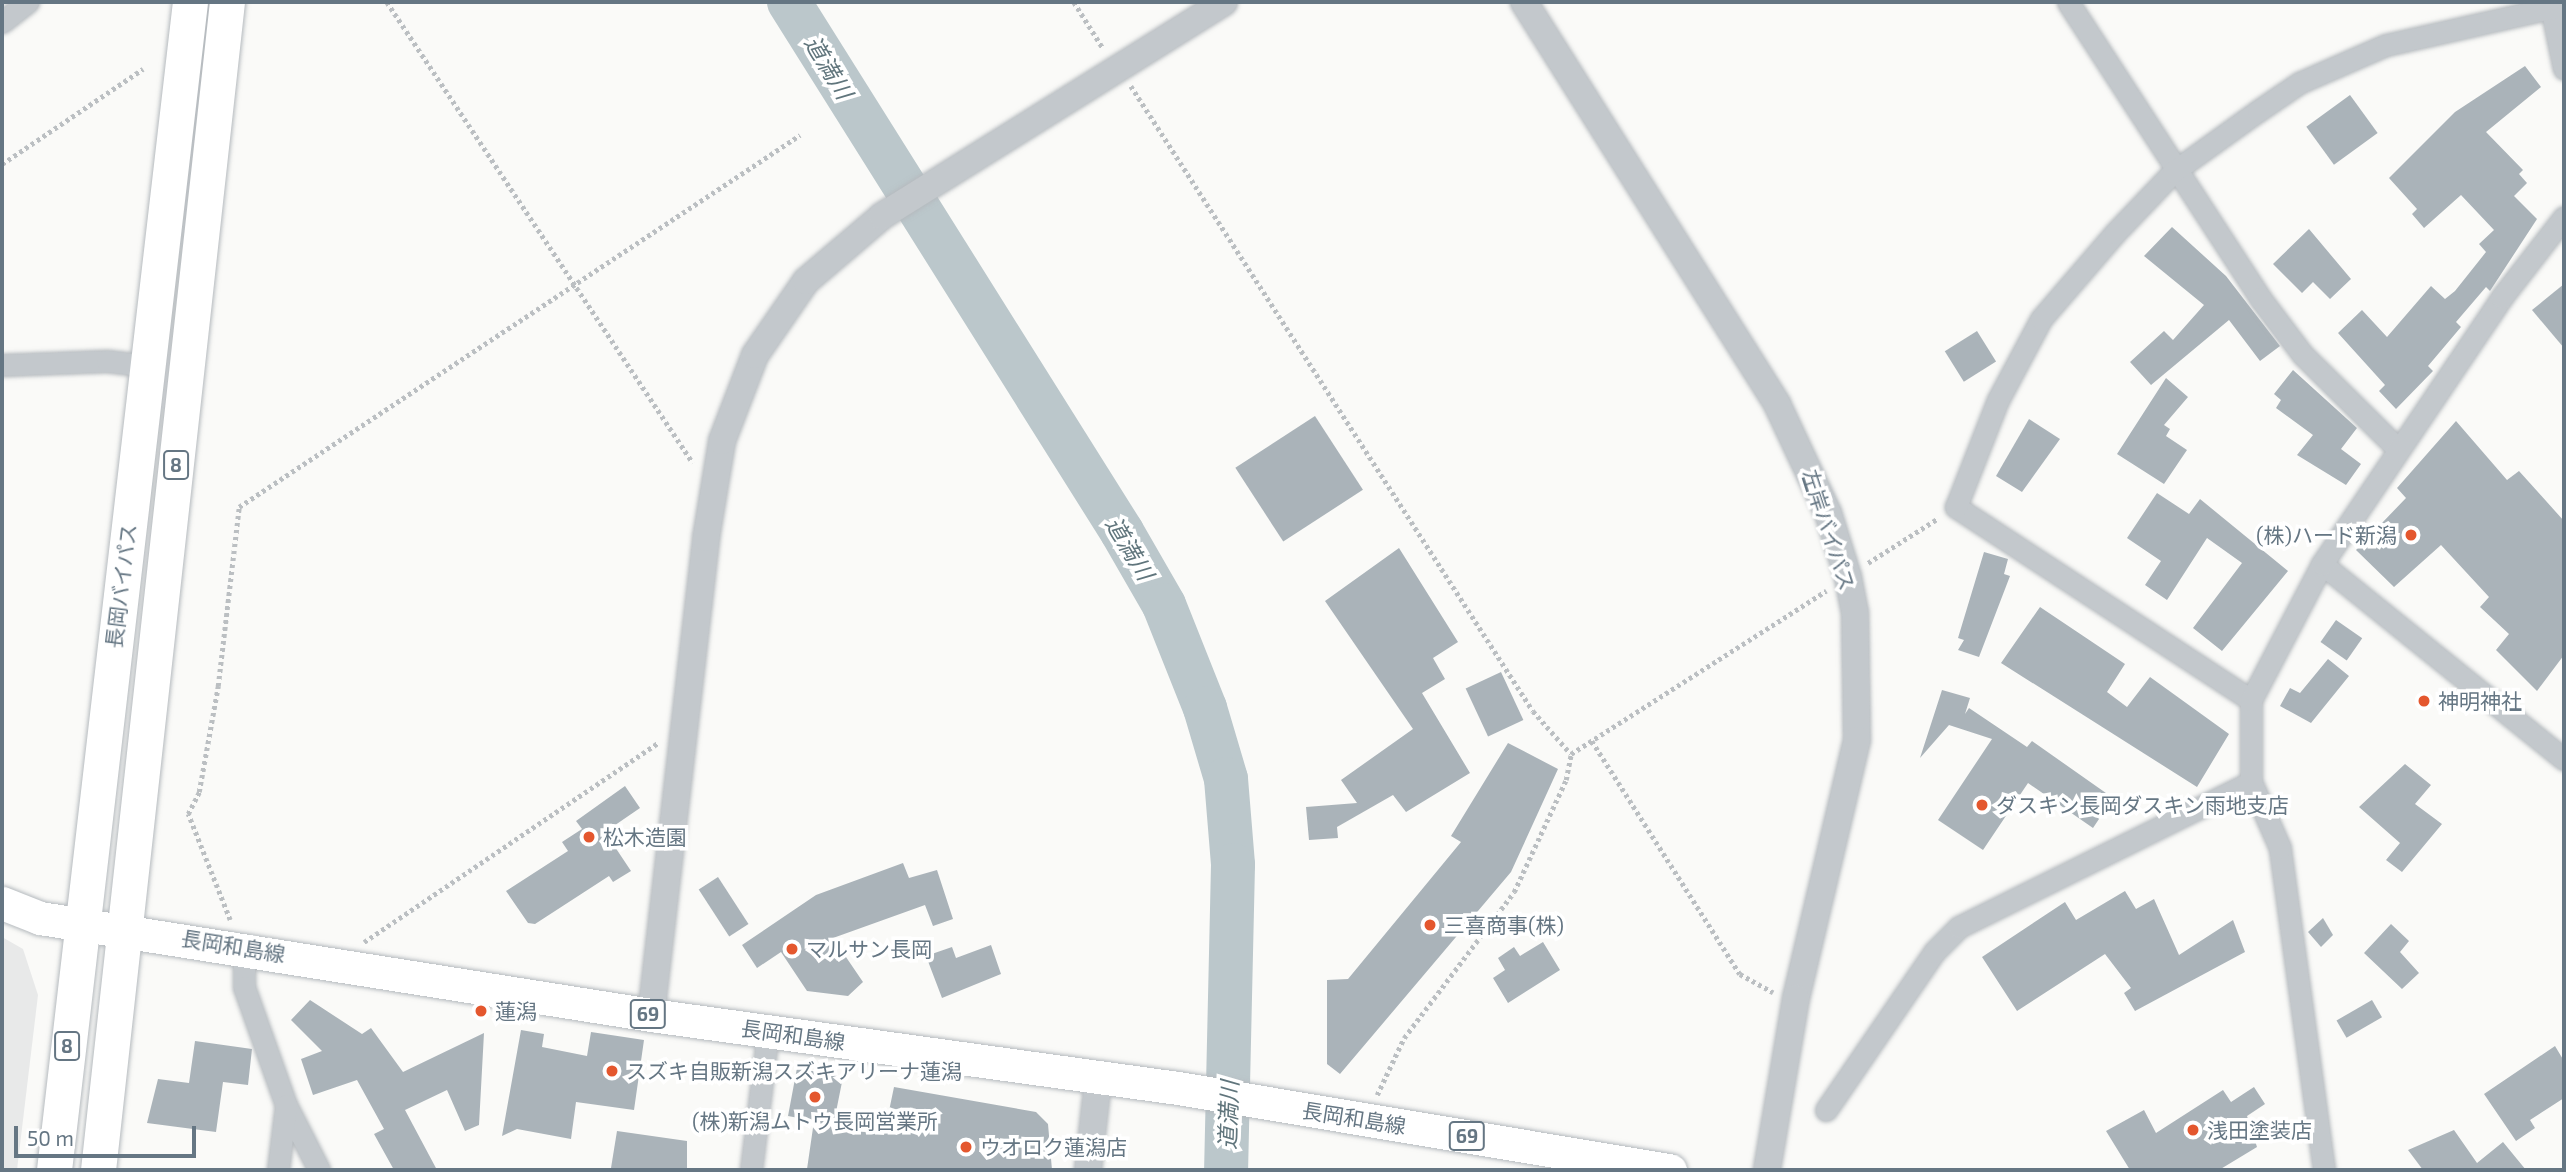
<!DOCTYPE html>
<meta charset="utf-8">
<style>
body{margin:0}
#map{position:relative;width:2566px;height:1172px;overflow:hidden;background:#fafaf8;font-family:"Exo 2","Noto Sans JP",sans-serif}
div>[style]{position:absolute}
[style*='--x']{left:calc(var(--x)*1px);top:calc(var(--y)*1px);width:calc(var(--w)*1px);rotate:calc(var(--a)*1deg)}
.built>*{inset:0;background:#e8e9e9}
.river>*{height:44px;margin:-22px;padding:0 22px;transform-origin:22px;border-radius:22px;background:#bbc7cb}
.building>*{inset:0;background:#aab3b9;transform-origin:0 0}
.path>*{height:4.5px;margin-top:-2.25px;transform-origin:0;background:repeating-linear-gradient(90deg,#bbbfc2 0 3.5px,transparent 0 7px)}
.roads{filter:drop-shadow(0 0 2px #b5babe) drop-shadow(0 0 2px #b5babe)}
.minor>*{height:21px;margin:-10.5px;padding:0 10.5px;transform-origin:10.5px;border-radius:10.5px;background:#c3c8cc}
.tertiary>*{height:26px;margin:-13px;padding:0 13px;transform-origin:13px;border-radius:13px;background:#c3c8cc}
.primary>*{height:33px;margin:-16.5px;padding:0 16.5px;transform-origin:16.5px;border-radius:16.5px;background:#fff}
.trunk>*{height:35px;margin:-17.5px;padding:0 17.5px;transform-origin:17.5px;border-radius:17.5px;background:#fff}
.dots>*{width:19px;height:19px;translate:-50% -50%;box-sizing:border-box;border:4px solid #fff;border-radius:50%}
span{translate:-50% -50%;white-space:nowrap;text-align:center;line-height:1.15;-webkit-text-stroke:7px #fff;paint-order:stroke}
.shield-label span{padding:2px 5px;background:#fff;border:2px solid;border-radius:5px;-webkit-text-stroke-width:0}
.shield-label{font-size:19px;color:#657683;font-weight:700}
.street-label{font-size:21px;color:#657683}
.poi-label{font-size:21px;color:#657683}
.right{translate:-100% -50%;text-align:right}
.left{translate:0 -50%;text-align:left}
.water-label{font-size:23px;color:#60757c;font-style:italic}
.frame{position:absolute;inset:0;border:4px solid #657683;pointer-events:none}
.scale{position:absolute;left:14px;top:1126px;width:182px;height:32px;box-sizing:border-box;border:4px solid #657683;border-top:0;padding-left:9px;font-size:21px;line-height:24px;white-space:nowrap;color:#657683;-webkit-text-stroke:5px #fff;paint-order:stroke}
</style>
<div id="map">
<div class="built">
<div style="clip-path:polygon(2px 937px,23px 949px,38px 995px,17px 1170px,2px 1170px)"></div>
</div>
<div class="river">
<div style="--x:789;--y:2;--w:626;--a:57.86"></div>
<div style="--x:1122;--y:532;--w:84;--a:60.1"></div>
<div style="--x:1164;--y:605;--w:111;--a:68.3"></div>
<div style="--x:1205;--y:708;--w:74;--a:73.5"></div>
<div style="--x:1226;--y:779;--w:86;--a:85.3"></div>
<div style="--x:1233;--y:865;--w:305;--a:91.3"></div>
</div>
<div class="building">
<div style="clip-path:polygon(2525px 66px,2541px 87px,2486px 132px,2523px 170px,2519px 174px,2527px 183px,2514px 196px,2537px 219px,2490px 291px,2486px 287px,2456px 322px,2461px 327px,2428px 366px,2433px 371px,2396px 409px,2379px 391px,2385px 385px,2338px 333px,2362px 310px,2387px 337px,2431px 286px,2445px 299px,2455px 291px,2486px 252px,2479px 244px,2494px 230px,2461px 195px,2424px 228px,2412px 214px,2417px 209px,2389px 178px,2455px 112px)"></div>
<div style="left:2350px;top:95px;width:47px;height:54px;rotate:54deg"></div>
<div style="clip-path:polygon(2172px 227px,2226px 276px,2280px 346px,2260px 361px,2229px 320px,2151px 385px,2130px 362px,2164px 331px,2173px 340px,2204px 305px,2144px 256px)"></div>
<div style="clip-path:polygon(2309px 229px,2351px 279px,2330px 299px,2313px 282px,2302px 293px,2273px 264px)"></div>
<div style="clip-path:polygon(2564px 284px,2564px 348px,2532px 310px)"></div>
<div style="left:1977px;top:331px;width:36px;height:38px;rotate:58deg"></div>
<div style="clip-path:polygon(2293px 370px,2357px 428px,2341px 449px,2361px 464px,2346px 485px,2297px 455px,2313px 435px,2276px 408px,2281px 400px,2274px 394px)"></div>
<div style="clip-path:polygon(2166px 378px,2188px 397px,2164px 425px,2170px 429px,2166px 436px,2187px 450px,2164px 484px,2117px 454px)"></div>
<div style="left:1315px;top:416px;width:88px;height:95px;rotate:57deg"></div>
<div style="clip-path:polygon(2029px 419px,2060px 439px,2022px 492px,1996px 476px)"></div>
<div style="clip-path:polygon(2456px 421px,2507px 480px,2519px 471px,2564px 521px,2564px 655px,2537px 691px,2496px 650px,2509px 634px,2480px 607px,2489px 597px,2441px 545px,2394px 587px,2356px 550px,2406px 498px,2397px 488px)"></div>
<div style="clip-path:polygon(2157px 493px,2189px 514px,2200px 499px,2288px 571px,2222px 651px,2193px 628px,2242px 563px,2207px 538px,2167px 600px,2145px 585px,2161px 561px,2127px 538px)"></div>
<div style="clip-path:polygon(1399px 548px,1458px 642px,1433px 658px,1445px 679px,1422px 693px,1470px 773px,1406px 812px,1393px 795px,1337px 827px,1338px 838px,1309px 840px,1306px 807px,1357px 803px,1341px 780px,1413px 729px,1325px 601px)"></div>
<div style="clip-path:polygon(1984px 552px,2008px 559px,2004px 574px,2010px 576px,1979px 657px,1958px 650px,1964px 640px,1958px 638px)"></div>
<div style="clip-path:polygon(2040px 607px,2125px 664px,2107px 692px,2127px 707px,2150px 677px,2229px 734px,2197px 787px,2001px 663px)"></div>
<div style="left:2336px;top:620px;width:32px;height:27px;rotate:35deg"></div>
<div style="clip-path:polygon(2328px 659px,2349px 676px,2311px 723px,2280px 706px,2290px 688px,2300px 693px)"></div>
<div style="left:1501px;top:672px;width:53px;height:39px;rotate:65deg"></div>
<div style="clip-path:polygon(1942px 690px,1970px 698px,1965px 714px,1969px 708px,2027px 747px,2032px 741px,2113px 798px,2093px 828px,2028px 783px,1983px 850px,1938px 820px,1992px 739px,1949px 725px,1920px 758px)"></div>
<div style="clip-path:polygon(1508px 743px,1558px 769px,1511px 872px,1340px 1074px,1327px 1064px,1327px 980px,1348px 979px,1461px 842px,1451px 836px)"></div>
<div style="clip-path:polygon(2405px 764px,2431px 785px,2415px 804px,2442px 824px,2402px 872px,2386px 860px,2400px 843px,2359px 807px)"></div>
<div style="clip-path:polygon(625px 786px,640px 808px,605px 832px,631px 871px,613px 882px,609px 876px,535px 924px,528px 923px,506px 891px,568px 851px,562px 842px,582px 829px,576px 821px)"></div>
<div style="clip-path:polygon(903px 863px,909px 878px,937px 870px,953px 919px,933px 926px,925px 905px,833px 938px,863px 982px,848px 996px,807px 991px,781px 952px,757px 968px,742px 945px,816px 895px)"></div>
<div style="left:718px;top:877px;width:56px;height:23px;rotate:57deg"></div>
<div style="clip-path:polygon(2125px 891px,2136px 909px,2154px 899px,2179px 955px,2233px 920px,2245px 952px,2135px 1011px,2124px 993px,2131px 988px,2105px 954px,2017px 1011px,1982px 957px,2065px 902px,2076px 920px)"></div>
<div style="clip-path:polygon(2323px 918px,2333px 935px,2321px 947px,2308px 932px)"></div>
<div style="clip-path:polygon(2391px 924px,2409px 941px,2400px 952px,2419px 973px,2402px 989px,2364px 953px)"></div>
<div style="clip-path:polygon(1543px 942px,1560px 970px,1508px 1003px,1493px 978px,1505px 970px,1498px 958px,1514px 947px,1520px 956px)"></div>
<div style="clip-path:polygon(991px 945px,1001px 974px,942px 998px,926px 956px,952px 947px,956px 958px)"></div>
<div style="clip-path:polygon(310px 1000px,362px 1034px,371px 1028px,403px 1072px,484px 1033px,479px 1125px,465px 1131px,447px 1090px,405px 1110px,437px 1170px,394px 1170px,374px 1134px,384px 1129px,357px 1080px,313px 1095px,301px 1059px,322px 1051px,291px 1020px)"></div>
<div style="left:2372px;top:1000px;width:20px;height:41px;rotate:60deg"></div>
<div style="clip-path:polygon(521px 1030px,544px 1034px,542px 1047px,587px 1056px,591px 1032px,644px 1040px,634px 1110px,576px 1102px,571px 1139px,517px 1129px,502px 1136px)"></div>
<div style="clip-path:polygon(195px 1041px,252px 1049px,248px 1085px,223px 1082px,216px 1132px,147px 1123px,158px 1079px,189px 1083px)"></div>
<div style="clip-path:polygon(2555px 1046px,2564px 1061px,2564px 1098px,2530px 1120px,2535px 1128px,2516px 1141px,2484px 1094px)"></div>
<div style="clip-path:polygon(797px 1068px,843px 1077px,833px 1127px,884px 1135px,894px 1087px,1036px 1112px,1048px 1124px,1052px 1170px,807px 1169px,814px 1121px,788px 1116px)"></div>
<div style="clip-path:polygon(2254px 1087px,2265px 1104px,2247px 1116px,2257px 1147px,2219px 1170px,2130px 1170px,2106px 1131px,2144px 1110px,2156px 1133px,2223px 1090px,2231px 1102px)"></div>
<div style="clip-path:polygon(2454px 1130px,2477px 1163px,2503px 1142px,2526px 1170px,2423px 1170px,2408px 1150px)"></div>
<div style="clip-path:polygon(617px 1131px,687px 1141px,687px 1170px,611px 1168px)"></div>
</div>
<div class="path">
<div style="--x:387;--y:2;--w:553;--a:56.42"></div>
<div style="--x:1074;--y:2;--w:54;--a:57.8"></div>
<div style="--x:1131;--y:86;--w:743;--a:57.25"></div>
<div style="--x:1533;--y:711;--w:57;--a:48.5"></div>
<div style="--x:2;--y:164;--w:170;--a:-34"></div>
<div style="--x:1868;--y:563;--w:82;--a:-32.5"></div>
<div style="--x:1592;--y:741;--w:276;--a:57.6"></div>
<div style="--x:1740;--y:974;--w:38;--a:29"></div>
<div style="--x:230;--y:920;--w:114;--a:-111.6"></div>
<div style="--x:188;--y:814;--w:25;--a:-63"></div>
<div style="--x:199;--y:792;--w:108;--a:-79.8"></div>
<div style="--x:218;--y:686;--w:180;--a:-83.3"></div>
<div style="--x:239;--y:507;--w:673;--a:-33.55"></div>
<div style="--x:364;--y:942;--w:355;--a:-34.1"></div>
<div style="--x:1377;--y:1095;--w:63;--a:-64.7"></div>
<div style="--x:1404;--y:1038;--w:183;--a:-53"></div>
<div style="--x:1514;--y:892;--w:123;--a:-65.1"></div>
<div style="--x:1566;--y:780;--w:26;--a:-79"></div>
<div style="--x:1571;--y:754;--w:303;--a:-32.6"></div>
</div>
<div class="roads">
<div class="minor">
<div style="--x:2068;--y:2;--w:353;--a:57"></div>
<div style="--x:2260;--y:298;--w:71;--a:53"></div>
<div style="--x:2303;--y:355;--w:134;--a:44.7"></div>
<div style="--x:2550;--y:2;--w:68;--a:78.2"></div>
<div style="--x:2;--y:22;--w:33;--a:-38"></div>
<div style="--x:2;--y:365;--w:105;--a:-2.2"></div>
<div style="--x:107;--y:361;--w:42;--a:6.8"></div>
<div style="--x:2322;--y:564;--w:311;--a:38.9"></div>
<div style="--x:2251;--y:700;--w:353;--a:-146.8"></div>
<div style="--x:1956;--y:507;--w:115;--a:-68.6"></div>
<div style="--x:1998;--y:400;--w:92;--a:-62"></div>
<div style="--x:2041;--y:319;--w:113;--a:-49.3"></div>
<div style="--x:2115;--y:233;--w:84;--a:-46.4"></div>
<div style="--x:2173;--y:172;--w:105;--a:-35.7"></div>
<div style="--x:2258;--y:111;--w:50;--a:-34.3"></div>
<div style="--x:2299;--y:83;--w:95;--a:-23.6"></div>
<div style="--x:2386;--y:45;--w:182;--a:-12.7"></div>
<div style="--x:244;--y:948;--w:39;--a:90"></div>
<div style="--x:244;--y:987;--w:125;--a:70.4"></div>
<div style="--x:286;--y:1105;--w:73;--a:63.1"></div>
<div style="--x:1826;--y:1110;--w:191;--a:-55.6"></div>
<div style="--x:1934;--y:952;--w:35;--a:-45"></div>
<div style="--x:1959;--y:927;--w:326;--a:-26.4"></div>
<div style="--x:278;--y:1170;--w:65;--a:-83"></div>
<div style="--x:751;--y:1170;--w:139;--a:-83"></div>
<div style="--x:2324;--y:1170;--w:325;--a:-97.8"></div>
<div style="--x:2280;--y:848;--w:72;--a:-113.7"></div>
<div style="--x:2251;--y:782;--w:82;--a:-90"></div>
<div style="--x:2251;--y:700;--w:153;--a:-62.4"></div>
<div style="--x:2322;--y:564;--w:322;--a:-56"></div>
<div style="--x:2502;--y:297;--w:101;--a:-52.2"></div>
</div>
<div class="tertiary">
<div style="--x:1524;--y:2;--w:475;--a:57.8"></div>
<div style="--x:1777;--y:404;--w:120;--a:64.9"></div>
<div style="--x:1828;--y:513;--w:67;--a:72.6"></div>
<div style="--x:1848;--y:577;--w:37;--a:79"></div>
<div style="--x:1855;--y:613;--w:127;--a:89.1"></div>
<div style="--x:1857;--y:740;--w:265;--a:103.3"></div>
<div style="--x:1796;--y:998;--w:174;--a:99.6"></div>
<div style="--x:651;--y:1015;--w:480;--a:-83.4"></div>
<div style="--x:706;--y:538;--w:98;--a:-80.6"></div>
<div style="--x:722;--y:441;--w:92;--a:-69"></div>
<div style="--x:755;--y:355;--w:90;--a:-55.4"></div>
<div style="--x:806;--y:281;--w:100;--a:-40.5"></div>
<div style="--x:882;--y:216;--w:403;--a:-32"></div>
<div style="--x:1088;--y:1170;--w:90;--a:-83.6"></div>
</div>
<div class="primary">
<div style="--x:2;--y:903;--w:41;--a:21.5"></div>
<div style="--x:40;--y:918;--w:619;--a:9.02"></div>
<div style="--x:651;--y:1015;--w:532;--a:7.89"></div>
<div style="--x:1178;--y:1088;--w:499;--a:9.5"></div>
</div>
<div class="trunk">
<div style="--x:54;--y:1170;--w:1176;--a:-83.36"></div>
<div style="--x:98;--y:1170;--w:1175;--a:-83.7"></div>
</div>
</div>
<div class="dots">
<div style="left:2411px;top:535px;background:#e4572e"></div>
<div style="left:2424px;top:701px;background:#e4572e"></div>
<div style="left:1982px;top:805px;background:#e4572e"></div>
<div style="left:589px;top:837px;background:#e4572e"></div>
<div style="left:1430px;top:925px;background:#e4572e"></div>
<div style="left:792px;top:949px;background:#e4572e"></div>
<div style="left:481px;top:1011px;background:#e4572e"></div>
<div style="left:612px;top:1071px;background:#e4572e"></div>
<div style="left:815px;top:1097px;background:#e4572e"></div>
<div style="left:2193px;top:1130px;background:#e4572e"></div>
<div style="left:966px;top:1147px;background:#e4572e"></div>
</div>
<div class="shield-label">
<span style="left:176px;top:465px">8</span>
<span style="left:648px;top:1014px">69</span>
<span style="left:67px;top:1046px">8</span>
<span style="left:1467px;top:1136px">69</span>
</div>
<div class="street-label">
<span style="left:1829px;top:530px;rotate:72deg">左岸バイパス</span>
<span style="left:121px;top:586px;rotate:-83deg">長岡バイパス</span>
<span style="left:233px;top:946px;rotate:9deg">長岡和島線</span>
<span style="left:793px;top:1035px;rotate:8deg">長岡和島線</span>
<span style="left:1354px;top:1118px;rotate:9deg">長岡和島線</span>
</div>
<div class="poi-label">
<span class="right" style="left:2397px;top:535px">(株)ハード新潟</span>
<span class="left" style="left:2438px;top:701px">神明神社</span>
<span class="left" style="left:1996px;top:805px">ダスキン長岡ダスキン雨地支店</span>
<span class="left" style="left:603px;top:837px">松木造園</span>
<span class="left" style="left:1444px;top:925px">三喜商事(株)</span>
<span class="left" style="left:806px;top:949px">マルサン長岡</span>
<span class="left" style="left:495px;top:1011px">蓮潟</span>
<span class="left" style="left:626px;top:1071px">スズキ自販新潟スズキアリーナ蓮潟</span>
<span style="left:815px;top:1121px">(株)新潟ムトウ長岡営業所</span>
<span class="left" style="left:2207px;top:1130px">浅田塗装店</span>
<span class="left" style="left:980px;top:1147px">ウオロク蓮潟店</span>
</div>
<div class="water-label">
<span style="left:829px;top:67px;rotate:59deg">道満川</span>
<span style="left:1130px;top:548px;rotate:59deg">道満川</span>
<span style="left:1228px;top:1115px;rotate:-88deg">道満川</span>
</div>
<div class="frame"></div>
<div class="scale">50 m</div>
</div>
